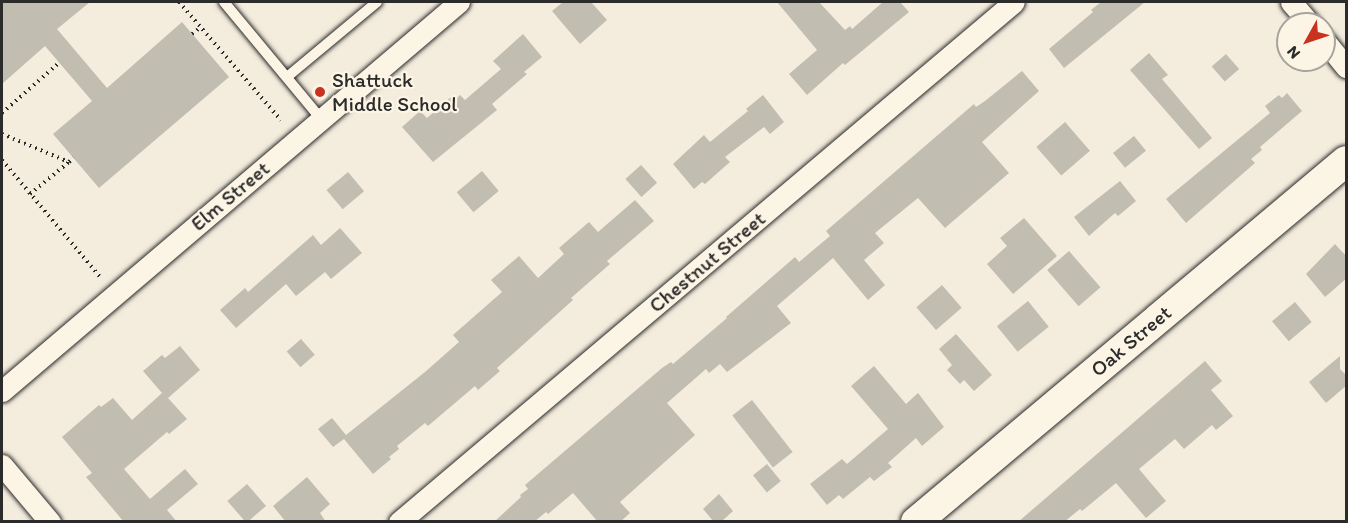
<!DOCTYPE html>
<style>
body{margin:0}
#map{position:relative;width:1348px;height:523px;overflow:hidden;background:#f4edde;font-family:Itim,sans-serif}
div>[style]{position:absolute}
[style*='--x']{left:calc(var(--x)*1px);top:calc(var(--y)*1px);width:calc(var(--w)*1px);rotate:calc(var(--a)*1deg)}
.building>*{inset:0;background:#c2bdb1;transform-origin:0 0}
.path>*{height:4px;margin-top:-2px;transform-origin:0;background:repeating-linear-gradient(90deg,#2b2b2b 0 1.5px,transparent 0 6px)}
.roads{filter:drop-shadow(0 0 2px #2b2b2b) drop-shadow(0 0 2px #2b2b2b)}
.lane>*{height:10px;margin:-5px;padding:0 5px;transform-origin:5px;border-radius:5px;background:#fcf5e5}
.street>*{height:21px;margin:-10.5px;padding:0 10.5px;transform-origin:10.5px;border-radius:10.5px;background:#fcf5e5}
.secondary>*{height:30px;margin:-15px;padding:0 15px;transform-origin:15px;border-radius:15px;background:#fcf5e5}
.dots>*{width:16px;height:16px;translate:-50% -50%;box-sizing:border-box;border:3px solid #fcf5e5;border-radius:50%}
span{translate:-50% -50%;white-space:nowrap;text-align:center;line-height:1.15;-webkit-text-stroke:4.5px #fcf5e5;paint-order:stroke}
.poi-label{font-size:21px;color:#2b2b2b}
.left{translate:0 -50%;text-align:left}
.street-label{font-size:21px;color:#2b2b2b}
.frame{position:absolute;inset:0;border:3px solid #2b2b2b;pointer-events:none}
.north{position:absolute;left:1276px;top:12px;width:60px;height:60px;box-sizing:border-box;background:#fcf5e5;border:2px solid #a8a49b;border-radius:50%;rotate:230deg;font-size:16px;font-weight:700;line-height:24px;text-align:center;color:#2b2b2b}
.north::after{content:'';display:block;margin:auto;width:21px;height:27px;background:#c8321e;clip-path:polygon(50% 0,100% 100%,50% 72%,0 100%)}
</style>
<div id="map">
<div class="building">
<div style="clip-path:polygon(2px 2px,90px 2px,57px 29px,107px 88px,182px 22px,229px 77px,99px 188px,53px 134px,92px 101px,45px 46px,2px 84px)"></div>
<div style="clip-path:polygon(563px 2px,591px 2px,607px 20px,580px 44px,552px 11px)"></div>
<div style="clip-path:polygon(777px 2px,819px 2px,845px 30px,850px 26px,852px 29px,883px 2px,900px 2px,909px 12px,845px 65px,843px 63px,807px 95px,789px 74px,817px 50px)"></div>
<div style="clip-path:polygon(1101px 2px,1145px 2px,1064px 68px,1049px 49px,1093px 12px,1091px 10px)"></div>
<div style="clip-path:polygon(523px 34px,542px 57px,524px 72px,527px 74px,492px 104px,497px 110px,433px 162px,402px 127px,420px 111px,427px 118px,451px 97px,454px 101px,460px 95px,465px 100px,501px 69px,493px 61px)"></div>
<div style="clip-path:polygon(1149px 53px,1168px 75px,1162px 79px,1212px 138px,1199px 149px,1130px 70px)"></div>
<div style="left:1226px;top:54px;width:20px;height:19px;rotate:49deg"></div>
<div style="clip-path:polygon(1022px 71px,1039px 91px,982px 142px,1009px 173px,945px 228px,918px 198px,875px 233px,884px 243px,864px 260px,885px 285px,868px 300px,833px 258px,777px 306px,791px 323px,727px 372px,720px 364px,709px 373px,706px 369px,667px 403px,695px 435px,620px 502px,630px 513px,620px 522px,598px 522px,573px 493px,548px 514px,546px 512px,534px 522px,494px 522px,521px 497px,520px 495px,528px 489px,525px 485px,662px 368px,671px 362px,673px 364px,727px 318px,726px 317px,795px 257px,799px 262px,830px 236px,826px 231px,974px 104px,976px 107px,985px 101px)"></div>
<div style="clip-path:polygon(1287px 93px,1302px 111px,1260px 147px,1262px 150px,1251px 159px,1255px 163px,1186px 223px,1166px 199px,1270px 113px,1265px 106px,1279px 95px,1282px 98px)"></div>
<div style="clip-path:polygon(763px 95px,784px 122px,770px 134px,764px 127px,725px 157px,730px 162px,705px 184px,702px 182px,694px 189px,673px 164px,704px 135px,710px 142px,748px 111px,746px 109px)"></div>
<div style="left:1065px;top:122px;width:38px;height:38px;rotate:49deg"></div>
<div style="left:1134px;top:136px;width:19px;height:27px;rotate:51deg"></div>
<div style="left:641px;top:165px;width:24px;height:21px;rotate:48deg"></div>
<div style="left:482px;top:171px;width:26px;height:33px;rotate:50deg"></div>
<div style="left:348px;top:172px;width:25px;height:28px;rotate:50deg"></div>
<div style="clip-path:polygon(1120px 181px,1136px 201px,1118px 216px,1115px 213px,1089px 236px,1074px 217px)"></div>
<div style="clip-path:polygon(635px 200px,654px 221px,607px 261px,610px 264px,571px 298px,573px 300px,497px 368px,500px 371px,478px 390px,475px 386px,428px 426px,425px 423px,397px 446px,399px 449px,389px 457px,391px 459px,373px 474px,344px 439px,333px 447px,318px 429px,332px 418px,346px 435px,425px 372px,459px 342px,453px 335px,502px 292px,491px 280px,519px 256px,538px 278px,564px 254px,559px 248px,589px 222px,598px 232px)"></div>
<div style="clip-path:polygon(1024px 218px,1057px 256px,1013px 294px,987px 264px,1007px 246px,1000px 238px)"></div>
<div style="clip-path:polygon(340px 228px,362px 253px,331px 279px,325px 272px,296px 296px,286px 284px,236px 328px,220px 310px,245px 288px,248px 292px,313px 235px,321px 245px)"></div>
<div style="clip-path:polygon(1335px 244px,1347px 257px,1347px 278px,1325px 297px,1306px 274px)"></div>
<div style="left:1069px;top:251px;width:48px;height:29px;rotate:49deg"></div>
<div style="left:942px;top:285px;width:30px;height:34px;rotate:49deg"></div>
<div style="left:1028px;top:301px;width:33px;height:40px;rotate:51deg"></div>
<div style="left:1295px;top:302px;width:26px;height:30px;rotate:50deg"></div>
<div style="clip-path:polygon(956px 334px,992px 375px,974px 391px,964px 380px,960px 384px,947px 370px,952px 365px,939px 349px)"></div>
<div style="left:301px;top:339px;width:21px;height:19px;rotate:49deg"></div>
<div style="clip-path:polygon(180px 346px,200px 370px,168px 398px,187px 419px,169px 434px,167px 432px,124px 469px,150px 499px,185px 469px,198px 484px,167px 510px,177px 522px,124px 522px,86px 477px,92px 473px,62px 437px,99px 405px,101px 407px,113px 398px,132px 420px,162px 393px,143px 371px,162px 355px,165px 358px)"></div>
<div style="clip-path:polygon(1340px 356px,1340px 369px,1347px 376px,1347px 385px,1326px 403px,1309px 382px)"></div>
<div style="clip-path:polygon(1205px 361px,1222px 381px,1211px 390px,1233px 416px,1216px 430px,1212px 425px,1184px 449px,1175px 439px,1139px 469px,1166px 501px,1146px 518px,1116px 483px,1082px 511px,1080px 509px,1064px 522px,1018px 522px)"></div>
<div style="clip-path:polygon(874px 366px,906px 404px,918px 393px,944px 427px,922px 446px,916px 438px,888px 463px,892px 467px,874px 481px,870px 477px,843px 499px,839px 495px,827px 505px,810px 484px,842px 459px,847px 464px,888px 429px,851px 386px)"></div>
<div style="left:752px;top:400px;width:66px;height:25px;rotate:52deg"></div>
<div style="left:767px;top:464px;width:22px;height:18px;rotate:51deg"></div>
<div style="clip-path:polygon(307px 477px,330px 504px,320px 513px,326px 522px,286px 522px,273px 506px)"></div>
<div style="left:247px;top:484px;width:29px;height:26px;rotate:49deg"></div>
<div style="clip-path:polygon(719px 494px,733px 511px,721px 522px,714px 522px,703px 509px)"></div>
</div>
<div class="path">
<div style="--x:179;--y:2;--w:156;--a:49.2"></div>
<div style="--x:192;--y:34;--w:11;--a:-38"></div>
<div style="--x:2;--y:113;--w:76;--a:-41.3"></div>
<div style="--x:2;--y:134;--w:73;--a:22.7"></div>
<div style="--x:69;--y:162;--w:6;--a:-45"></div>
<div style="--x:2;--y:160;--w:154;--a:50"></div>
<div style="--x:30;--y:194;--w:50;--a:-39.4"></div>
</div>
<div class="roads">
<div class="lane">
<div style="--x:224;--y:2;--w:152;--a:50.3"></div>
<div style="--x:287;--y:77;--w:117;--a:-39.8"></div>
</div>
<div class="street">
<div style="--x:1291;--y:2;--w:29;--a:49"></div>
<div style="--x:1324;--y:40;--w:35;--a:51"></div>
<div style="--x:2;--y:391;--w:600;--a:-40.4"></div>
<div style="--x:2;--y:465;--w:75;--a:49.9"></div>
<div style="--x:399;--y:522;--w:805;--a:-40.22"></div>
</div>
<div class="secondary">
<div style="--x:916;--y:522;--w:561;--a:-40.01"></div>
</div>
</div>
<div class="dots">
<div style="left:320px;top:92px;background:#c8321e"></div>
</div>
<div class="poi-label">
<span class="left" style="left:332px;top:92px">Shattuck<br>Middle School</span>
</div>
<div class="street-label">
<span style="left:230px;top:196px;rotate:-40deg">Elm Street</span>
<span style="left:707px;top:262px;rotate:-40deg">Chestnut Street</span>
<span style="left:1131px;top:341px;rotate:-40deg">Oak Street</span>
</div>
<div class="frame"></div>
<div class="north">N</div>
</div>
